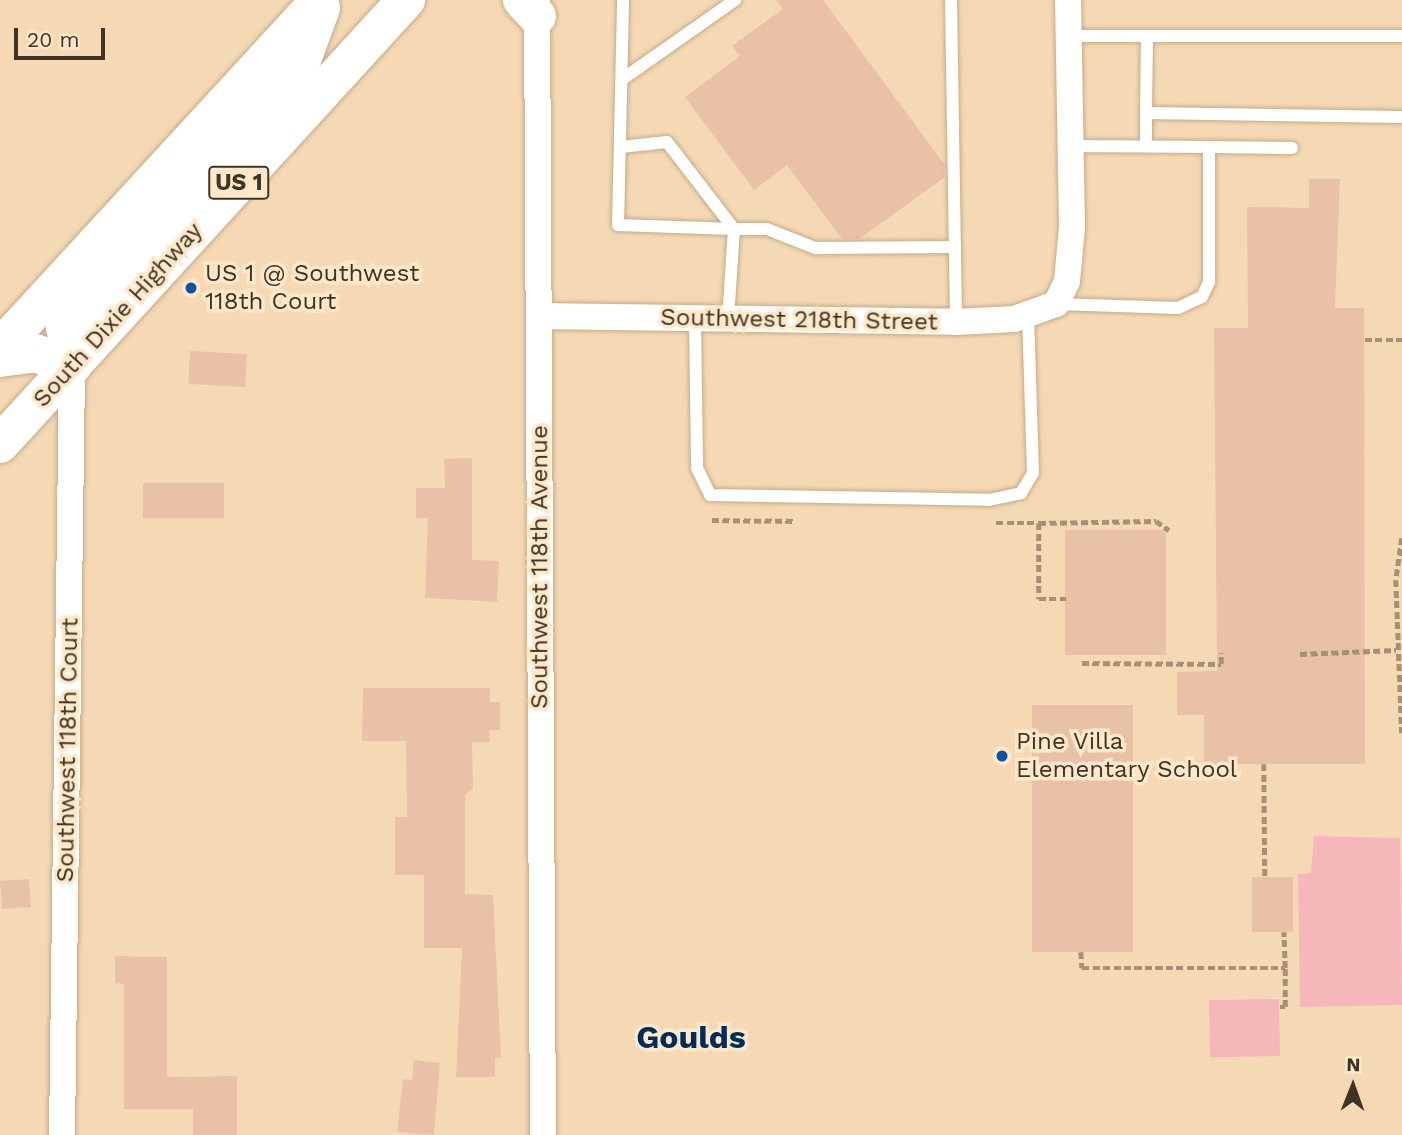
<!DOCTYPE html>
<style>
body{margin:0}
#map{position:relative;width:1402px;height:1135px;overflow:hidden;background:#f5d9b5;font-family:"Work Sans",sans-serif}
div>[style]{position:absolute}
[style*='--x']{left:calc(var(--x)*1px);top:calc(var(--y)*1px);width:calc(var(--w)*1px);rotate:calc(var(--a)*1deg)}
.green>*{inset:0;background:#f5b7ba;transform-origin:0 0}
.building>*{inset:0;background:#e9c1a7;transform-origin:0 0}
.path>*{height:4.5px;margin-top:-2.25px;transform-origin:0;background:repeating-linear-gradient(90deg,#a69176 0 7px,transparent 0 10.5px)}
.roads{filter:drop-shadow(0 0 2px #c5ab87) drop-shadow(0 0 2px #c5ab87)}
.service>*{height:12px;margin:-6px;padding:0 6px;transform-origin:6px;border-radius:6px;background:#fff}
.minor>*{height:26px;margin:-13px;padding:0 13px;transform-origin:13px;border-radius:13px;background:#fff}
.trunk>*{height:38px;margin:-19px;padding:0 19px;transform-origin:19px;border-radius:19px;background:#fff}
.dots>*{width:19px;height:19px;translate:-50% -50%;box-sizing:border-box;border:4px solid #fee8ca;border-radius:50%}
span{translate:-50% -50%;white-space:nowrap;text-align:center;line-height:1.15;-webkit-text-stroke:7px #fee8ca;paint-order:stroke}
.shield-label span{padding:2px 5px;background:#fee8ca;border:2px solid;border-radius:5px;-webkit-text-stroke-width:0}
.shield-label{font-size:23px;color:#3e3324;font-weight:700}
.poi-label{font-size:24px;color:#3e3324}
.left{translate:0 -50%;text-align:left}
.street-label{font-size:24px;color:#3e3324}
.district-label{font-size:32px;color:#002b5d;font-weight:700}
.north{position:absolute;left:1318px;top:1051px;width:70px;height:70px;-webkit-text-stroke:5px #fee8ca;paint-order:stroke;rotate:1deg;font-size:19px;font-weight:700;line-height:28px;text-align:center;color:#3e3324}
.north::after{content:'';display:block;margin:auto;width:24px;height:32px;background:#3e3324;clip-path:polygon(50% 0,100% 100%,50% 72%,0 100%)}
.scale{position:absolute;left:14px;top:28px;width:91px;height:32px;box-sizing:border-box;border:4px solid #3e3324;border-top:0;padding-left:9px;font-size:21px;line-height:24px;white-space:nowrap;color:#3e3324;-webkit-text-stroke:5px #fee8ca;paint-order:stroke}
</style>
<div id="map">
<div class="green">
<div style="clip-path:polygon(1314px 836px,1400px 838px,1402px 1005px,1300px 1007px,1298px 874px,1311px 873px)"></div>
<div style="left:1279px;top:999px;width:57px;height:70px;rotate:89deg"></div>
</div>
<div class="building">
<div style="clip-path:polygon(776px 0,823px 0,945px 165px,945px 177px,859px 239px,842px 239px,787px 165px,754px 190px,685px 97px,740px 56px,732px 46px,783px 9px)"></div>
<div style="clip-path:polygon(1309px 179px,1340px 179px,1335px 308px,1364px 308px,1365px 764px,1204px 764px,1204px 715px,1177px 715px,1177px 672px,1217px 671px,1214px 328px,1248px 328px,1247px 207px,1309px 208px)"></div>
<div style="left:190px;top:351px;width:57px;height:33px;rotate:3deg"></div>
<div style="clip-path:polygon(472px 458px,472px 560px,499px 561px,497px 602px,425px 598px,428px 518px,416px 518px,416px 488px,445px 488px,444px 459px)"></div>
<div style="left:143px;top:483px;width:81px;height:35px"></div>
<div style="left:1065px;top:530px;width:101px;height:125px"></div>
<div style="clip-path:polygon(363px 688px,490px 688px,490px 702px,500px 702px,500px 730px,489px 730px,490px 742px,472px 742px,473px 789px,465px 795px,465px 894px,493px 895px,501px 1058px,495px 1058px,495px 1077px,456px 1077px,462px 948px,424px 948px,424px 875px,395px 875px,395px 817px,407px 817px,406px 741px,362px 741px)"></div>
<div style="left:1032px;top:705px;width:101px;height:247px"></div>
<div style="left:1252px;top:877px;width:41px;height:55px"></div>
<div style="left:29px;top:879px;width:28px;height:29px;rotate:86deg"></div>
<div style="clip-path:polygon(115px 956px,167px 957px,167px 1077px,237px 1076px,237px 1135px,193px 1135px,193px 1109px,124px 1109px,124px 984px,115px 983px)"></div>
<div style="clip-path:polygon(414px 1060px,440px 1063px,434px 1135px,397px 1132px,403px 1079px,412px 1080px)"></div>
</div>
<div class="path">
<div style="--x:1365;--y:340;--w:37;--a:0"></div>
<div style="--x:712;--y:520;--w:83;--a:0.7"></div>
<div style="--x:996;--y:523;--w:43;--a:0"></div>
<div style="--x:1039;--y:523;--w:76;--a:90"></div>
<div style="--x:1039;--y:599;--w:27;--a:0"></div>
<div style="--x:1039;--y:523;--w:117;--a:-1"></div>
<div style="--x:1156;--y:521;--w:16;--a:35"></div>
<div style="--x:1402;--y:538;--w:42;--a:98.1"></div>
<div style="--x:1396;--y:580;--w:153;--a:87.8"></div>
<div style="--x:1300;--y:654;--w:96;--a:-2.4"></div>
<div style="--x:1082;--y:663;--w:139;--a:0.4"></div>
<div style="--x:1221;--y:664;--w:11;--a:-90"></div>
<div style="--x:1264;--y:764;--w:113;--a:89.5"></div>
<div style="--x:1081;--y:952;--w:16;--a:86"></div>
<div style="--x:1082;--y:968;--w:203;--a:0"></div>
<div style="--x:1285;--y:968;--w:36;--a:-92"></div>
<div style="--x:1280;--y:1007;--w:5;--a:0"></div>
<div style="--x:1285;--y:1007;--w:39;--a:-90"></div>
</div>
<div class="roads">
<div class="service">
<div style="--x:951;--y:0;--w:322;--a:89.1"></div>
<div style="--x:1070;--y:36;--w:332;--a:0"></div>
<div style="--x:624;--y:78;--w:136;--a:-35.1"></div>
<div style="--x:1146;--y:113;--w:77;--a:-89.3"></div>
<div style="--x:1146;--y:146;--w:33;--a:-90"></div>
<div style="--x:1146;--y:113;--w:256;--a:0.9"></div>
<div style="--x:621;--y:147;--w:46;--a:-6.2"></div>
<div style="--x:667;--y:142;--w:110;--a:52.4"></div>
<div style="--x:734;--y:229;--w:116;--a:-178"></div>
<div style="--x:618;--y:225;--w:225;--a:-88.7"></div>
<div style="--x:1209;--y:147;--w:83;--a:0.7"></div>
<div style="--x:1056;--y:304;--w:122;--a:1.9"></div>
<div style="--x:1178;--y:308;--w:26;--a:-25"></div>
<div style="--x:1202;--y:297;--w:17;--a:-65"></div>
<div style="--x:1209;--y:282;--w:135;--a:-90"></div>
<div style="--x:1209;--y:147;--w:137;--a:-179.6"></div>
<div style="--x:695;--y:319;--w:149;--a:89.2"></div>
<div style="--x:697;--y:468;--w:30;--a:64"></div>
<div style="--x:710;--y:495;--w:279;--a:1"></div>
<div style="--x:989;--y:500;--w:33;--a:-12"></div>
<div style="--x:1021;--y:493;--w:23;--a:-59"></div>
<div style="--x:1033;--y:473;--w:157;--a:-91.8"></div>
<div style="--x:728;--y:319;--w:90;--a:-86.2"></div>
<div style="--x:734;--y:229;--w:33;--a:0"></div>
<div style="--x:767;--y:229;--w:52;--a:21.6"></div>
<div style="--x:815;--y:248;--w:140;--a:-0.4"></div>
</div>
<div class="minor">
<div style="--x:537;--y:0;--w:1135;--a:89.7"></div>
<div style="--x:539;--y:316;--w:417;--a:0.8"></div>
<div style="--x:956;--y:322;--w:58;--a:-3"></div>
<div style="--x:1014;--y:319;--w:45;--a:-19.7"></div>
<div style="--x:1056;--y:304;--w:25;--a:-64"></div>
<div style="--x:1067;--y:281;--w:54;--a:-84.7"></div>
<div style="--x:1072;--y:227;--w:227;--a:-91"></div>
<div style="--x:62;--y:1135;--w:769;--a:-89.25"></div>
</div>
<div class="trunk">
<div style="--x:522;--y:0;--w:22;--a:47"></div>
<div style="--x:0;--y:348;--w:473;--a:-47.4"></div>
<div style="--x:0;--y:358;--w:35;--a:-8"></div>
<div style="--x:35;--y:353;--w:39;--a:19"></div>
<div style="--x:72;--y:366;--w:39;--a:-100"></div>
<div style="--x:65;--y:328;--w:22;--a:-63"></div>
<div style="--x:75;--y:308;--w:328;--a:-47"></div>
<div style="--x:299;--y:68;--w:64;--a:-69.9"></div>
<div style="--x:0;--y:444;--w:602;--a:-47.56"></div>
</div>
</div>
<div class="dots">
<div style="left:191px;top:288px;background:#0955a4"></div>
<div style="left:1002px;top:756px;background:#0955a4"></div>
</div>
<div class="shield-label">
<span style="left:239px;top:183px">US 1</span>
</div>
<div class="poi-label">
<span class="left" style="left:205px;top:288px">US 1 @ Southwest<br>118th Court</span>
<span class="left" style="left:1016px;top:756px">Pine Villa<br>Elementary School</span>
</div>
<div class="street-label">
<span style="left:118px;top:315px;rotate:-48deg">South Dixie Highway</span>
<span style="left:799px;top:320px;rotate:1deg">Southwest 218th Street</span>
<span style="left:540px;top:567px;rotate:-90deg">Southwest 118th Avenue</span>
<span style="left:68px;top:750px;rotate:-89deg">Southwest 118th Court</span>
</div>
<div class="district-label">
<span style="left:691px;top:1037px">Goulds</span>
</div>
<div class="north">N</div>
<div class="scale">20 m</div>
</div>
